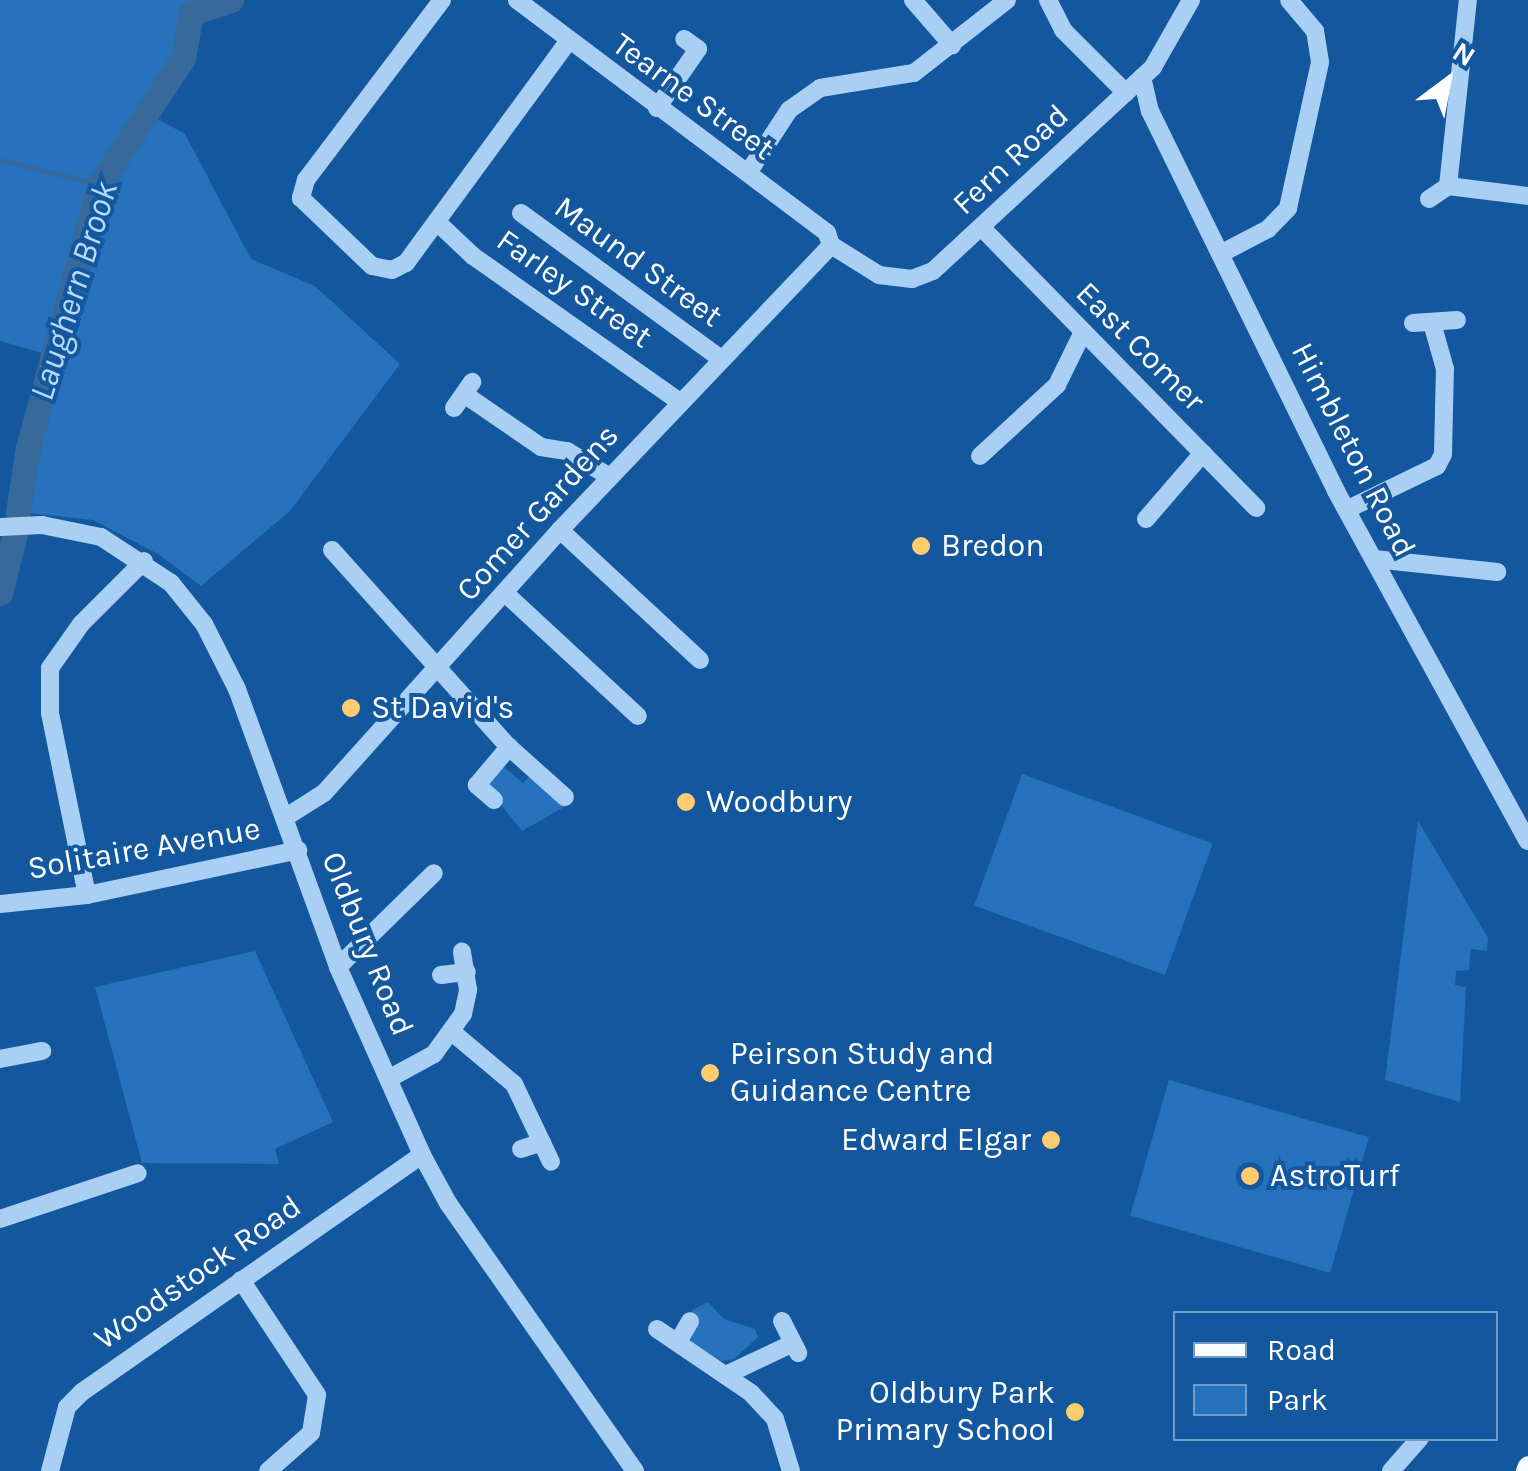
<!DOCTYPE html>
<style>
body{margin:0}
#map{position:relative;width:1528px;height:1471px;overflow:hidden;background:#13579e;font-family:Karla,sans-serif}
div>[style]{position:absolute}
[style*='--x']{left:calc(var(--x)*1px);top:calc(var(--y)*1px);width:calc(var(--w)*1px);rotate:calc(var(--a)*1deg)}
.green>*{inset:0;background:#2672bc;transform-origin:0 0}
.stream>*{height:4px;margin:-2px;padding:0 2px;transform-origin:2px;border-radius:2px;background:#38699b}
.river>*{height:25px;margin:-12.5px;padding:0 12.5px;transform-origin:12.5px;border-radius:12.5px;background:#38699b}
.minor>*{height:18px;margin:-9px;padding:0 9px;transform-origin:9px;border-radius:9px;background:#aacff4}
.major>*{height:20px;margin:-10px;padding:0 10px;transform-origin:10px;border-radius:10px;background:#f7faff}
.dots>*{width:28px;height:28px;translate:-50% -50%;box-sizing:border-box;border:5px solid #13579e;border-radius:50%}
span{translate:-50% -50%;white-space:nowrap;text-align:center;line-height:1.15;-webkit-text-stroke:8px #13579e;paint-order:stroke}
.street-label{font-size:32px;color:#fff}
.poi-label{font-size:32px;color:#fff}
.left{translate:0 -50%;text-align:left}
.right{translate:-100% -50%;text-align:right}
.water-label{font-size:35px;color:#b7d9fa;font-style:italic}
.legend{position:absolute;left:1173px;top:1311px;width:325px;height:130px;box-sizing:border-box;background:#13579e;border:2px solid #719ac5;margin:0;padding:12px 18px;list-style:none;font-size:30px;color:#fff}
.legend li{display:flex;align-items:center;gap:20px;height:50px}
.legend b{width:50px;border:2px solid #719ac5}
.north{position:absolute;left:1398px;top:30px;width:100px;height:100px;-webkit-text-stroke:8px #13579e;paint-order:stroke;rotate:32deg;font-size:28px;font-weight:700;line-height:40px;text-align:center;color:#fff}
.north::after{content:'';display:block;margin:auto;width:35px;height:45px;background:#fff;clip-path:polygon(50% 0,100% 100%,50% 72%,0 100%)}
</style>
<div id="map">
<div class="green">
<div style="clip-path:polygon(0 0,231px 0,191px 13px,183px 58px,147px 113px,185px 134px,251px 259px,315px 286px,400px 364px,290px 511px,201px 586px,158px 554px,93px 520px,18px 512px,53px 356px,0 341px)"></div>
<div style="clip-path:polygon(501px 764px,523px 783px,532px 774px,566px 806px,522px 831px,487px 787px)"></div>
<div style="left:1022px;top:774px;width:203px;height:140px;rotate:20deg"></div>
<div style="clip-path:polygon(1418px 821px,1488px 938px,1487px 951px,1471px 949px,1469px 970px,1456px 971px,1455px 985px,1466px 987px,1460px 1102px,1385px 1080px)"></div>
<div style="clip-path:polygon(255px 951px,333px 1122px,275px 1149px,279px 1164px,142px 1163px,95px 987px)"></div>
<div style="left:1169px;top:1080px;width:208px;height:141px;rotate:16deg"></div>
<div style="clip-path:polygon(708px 1302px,724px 1319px,755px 1329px,758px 1337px,734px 1359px,721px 1361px,691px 1343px,692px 1310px)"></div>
</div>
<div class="stream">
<div style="--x:0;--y:160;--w:102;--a:14.2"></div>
</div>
<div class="river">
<div style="--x:18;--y:512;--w:65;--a:-81.1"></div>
<div style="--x:28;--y:448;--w:272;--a:-74.9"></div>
<div style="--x:99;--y:185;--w:152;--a:-56.5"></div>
<div style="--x:183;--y:58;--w:46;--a:-79.9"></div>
<div style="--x:191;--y:13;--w:42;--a:-18"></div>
<div style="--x:0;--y:593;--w:61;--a:-75.7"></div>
</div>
<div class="minor">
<div style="--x:442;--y:0;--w:226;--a:127.1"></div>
<div style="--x:306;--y:180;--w:19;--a:106"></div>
<div style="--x:301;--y:198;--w:98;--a:43.8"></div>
<div style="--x:372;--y:266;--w:20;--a:11"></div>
<div style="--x:392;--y:270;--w:16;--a:-27"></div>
<div style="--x:406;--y:263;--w:274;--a:-53.8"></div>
<div style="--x:517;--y:0;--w:388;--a:36.9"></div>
<div style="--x:827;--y:233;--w:13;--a:72"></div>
<div style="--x:913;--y:0;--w:60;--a:49.1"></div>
<div style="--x:1048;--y:0;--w:34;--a:63"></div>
<div style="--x:1063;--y:30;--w:89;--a:45"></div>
<div style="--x:1142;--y:77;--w:35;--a:77"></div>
<div style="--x:1150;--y:111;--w:423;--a:63.9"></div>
<div style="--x:1336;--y:491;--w:399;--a:61.3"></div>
<div style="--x:657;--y:108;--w:72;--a:-55.2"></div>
<div style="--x:698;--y:49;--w:17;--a:-144"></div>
<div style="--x:748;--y:173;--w:75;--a:-56.9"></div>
<div style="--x:789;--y:110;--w:38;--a:-35"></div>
<div style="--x:820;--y:88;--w:95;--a:-9.1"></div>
<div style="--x:914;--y:73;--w:118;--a:-38.1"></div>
<div style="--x:1448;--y:186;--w:187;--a:-83.9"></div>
<div style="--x:1429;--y:199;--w:23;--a:-34"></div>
<div style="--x:1448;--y:186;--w:81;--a:7.1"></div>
<div style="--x:521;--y:213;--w:246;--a:36.1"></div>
<div style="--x:437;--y:222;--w:50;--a:43.4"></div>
<div style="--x:473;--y:256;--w:253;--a:35.2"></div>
<div style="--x:982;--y:228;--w:392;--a:45.6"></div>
<div style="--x:831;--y:245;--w:57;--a:32"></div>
<div style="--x:879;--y:275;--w:33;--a:7"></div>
<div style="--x:912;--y:279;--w:22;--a:-21"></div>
<div style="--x:933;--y:271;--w:300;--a:-42.8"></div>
<div style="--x:1153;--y:67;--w:77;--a:-60.4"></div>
<div style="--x:1222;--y:253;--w:52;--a:-27.6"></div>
<div style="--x:1268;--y:229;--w:29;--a:-46"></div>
<div style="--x:1288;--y:208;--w:149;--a:-77.6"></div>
<div style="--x:1320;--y:62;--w:31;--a:-99"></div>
<div style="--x:1315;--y:31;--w:40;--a:-130"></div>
<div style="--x:1413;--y:323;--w:44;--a:-3.9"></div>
<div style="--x:464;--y:394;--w:93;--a:34.5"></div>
<div style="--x:541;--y:447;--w:26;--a:9"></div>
<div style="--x:567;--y:451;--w:50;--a:31.2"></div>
<div style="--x:454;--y:408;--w:32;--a:-55"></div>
<div style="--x:980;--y:456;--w:105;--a:-42.7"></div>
<div style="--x:1057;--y:385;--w:59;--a:-63.9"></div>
<div style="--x:1348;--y:509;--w:99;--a:-25.8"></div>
<div style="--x:1437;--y:466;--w:13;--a:-63"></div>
<div style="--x:1443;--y:454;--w:85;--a:-88.7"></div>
<div style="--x:1445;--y:369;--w:48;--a:-105.8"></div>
<div style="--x:1146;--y:519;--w:87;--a:-49.2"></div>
<div style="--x:0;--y:527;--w:42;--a:-2.7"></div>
<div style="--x:42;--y:525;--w:60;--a:11.5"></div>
<div style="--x:101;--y:537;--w:84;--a:33.3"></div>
<div style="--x:171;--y:583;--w:53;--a:51.2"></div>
<div style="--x:204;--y:624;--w:73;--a:63.1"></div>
<div style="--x:237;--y:689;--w:296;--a:70"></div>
<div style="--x:338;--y:967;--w:206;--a:65.9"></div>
<div style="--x:422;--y:1155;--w:55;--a:61.6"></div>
<div style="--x:448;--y:1203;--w:327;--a:55.1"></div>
<div style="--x:560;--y:530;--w:191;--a:42.9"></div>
<div style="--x:332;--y:550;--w:265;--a:48.1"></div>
<div style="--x:509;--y:747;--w:75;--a:41.8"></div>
<div style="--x:1374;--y:559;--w:124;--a:6"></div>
<div style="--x:505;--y:593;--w:181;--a:42.8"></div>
<div style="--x:494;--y:800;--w:23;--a:-139"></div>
<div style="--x:477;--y:785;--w:50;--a:-49.9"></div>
<div style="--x:286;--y:817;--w:45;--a:-32.3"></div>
<div style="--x:324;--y:793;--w:353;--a:-48.1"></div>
<div style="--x:560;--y:530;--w:393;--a:-46.4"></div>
<div style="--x:87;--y:895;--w:186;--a:-101.5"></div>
<div style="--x:50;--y:713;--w:45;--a:-90"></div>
<div style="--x:50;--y:668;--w:54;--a:-54.8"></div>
<div style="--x:81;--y:624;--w:89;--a:-45"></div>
<div style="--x:0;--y:904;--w:87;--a:-5.9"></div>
<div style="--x:87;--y:895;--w:216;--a:-12"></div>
<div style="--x:338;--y:967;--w:134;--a:-44.4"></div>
<div style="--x:441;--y:975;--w:26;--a:-7"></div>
<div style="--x:452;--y:1032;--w:81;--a:40"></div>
<div style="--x:514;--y:1084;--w:86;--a:64.6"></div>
<div style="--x:0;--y:1059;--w:43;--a:-10.8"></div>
<div style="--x:390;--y:1078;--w:50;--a:-28.6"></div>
<div style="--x:434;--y:1054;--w:49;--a:-54.1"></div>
<div style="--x:463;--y:1014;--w:25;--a:-78"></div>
<div style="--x:468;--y:990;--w:39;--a:-99"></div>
<div style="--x:521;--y:1149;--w:22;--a:-18"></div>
<div style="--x:0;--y:1219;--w:145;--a:-18.4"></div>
<div style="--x:241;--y:1280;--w:138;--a:56.5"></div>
<div style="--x:317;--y:1395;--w:38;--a:99"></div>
<div style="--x:311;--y:1433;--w:57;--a:138.5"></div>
<div style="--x:782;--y:1321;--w:36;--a:63"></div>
<div style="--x:657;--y:1329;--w:114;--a:34.2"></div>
<div style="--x:751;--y:1393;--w:35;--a:47"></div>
<div style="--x:775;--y:1419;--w:54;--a:72.9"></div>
<div style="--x:678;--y:1342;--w:24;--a:-60"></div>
<div style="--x:728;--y:1374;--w:68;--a:-25.4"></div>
<div style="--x:50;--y:1471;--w:66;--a:-75.1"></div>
<div style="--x:67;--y:1407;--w:21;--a:-45"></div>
<div style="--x:82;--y:1392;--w:414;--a:-34.9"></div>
<div style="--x:1391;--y:1471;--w:44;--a:-48.7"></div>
</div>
<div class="major">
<div style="--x:1526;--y:1471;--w:5;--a:-68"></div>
</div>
<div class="dots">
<div style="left:921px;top:546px;background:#ffcd6d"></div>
<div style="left:351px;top:708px;background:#ffcd6d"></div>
<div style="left:686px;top:802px;background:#ffcd6d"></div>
<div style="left:710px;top:1073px;background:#ffcd6d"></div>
<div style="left:1051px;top:1140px;background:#ffcd6d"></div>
<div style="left:1250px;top:1176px;background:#ffcd6d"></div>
<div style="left:1075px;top:1412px;background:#ffcd6d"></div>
</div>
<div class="street-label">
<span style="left:693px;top:97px;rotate:36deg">Tearne Street</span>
<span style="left:1011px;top:160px;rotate:-43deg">Fern Road</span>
<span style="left:638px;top:262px;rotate:36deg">Maund Street</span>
<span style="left:574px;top:289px;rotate:35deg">Farley Street</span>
<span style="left:1140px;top:347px;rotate:45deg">East Comer</span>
<span style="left:1353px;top:450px;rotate:63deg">Himbleton Road</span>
<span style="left:538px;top:513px;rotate:-48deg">Comer Gardens</span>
<span style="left:144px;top:849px;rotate:-10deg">Solitaire Avenue</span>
<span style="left:367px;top:944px;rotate:68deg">Oldbury Road</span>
<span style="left:198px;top:1273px;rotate:-35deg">Woodstock Road</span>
</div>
<div class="poi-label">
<span class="left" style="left:941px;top:546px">Bredon</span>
<span class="left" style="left:371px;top:708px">St David's</span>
<span class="left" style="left:706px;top:802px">Woodbury</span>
<span class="left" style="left:730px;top:1073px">Peirson Study and<br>Guidance Centre</span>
<span class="right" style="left:1031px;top:1140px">Edward Elgar</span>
<span class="left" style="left:1270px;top:1176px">AstroTurf</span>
<span class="right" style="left:1055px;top:1412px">Oldbury Park<br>Primary School</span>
</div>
<div class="water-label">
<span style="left:74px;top:291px;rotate:-73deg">Laughern Brook</span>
</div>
<ul class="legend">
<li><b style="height:12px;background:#f7faff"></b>Road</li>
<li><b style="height:28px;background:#2672bc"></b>Park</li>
</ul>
<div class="north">N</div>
</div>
